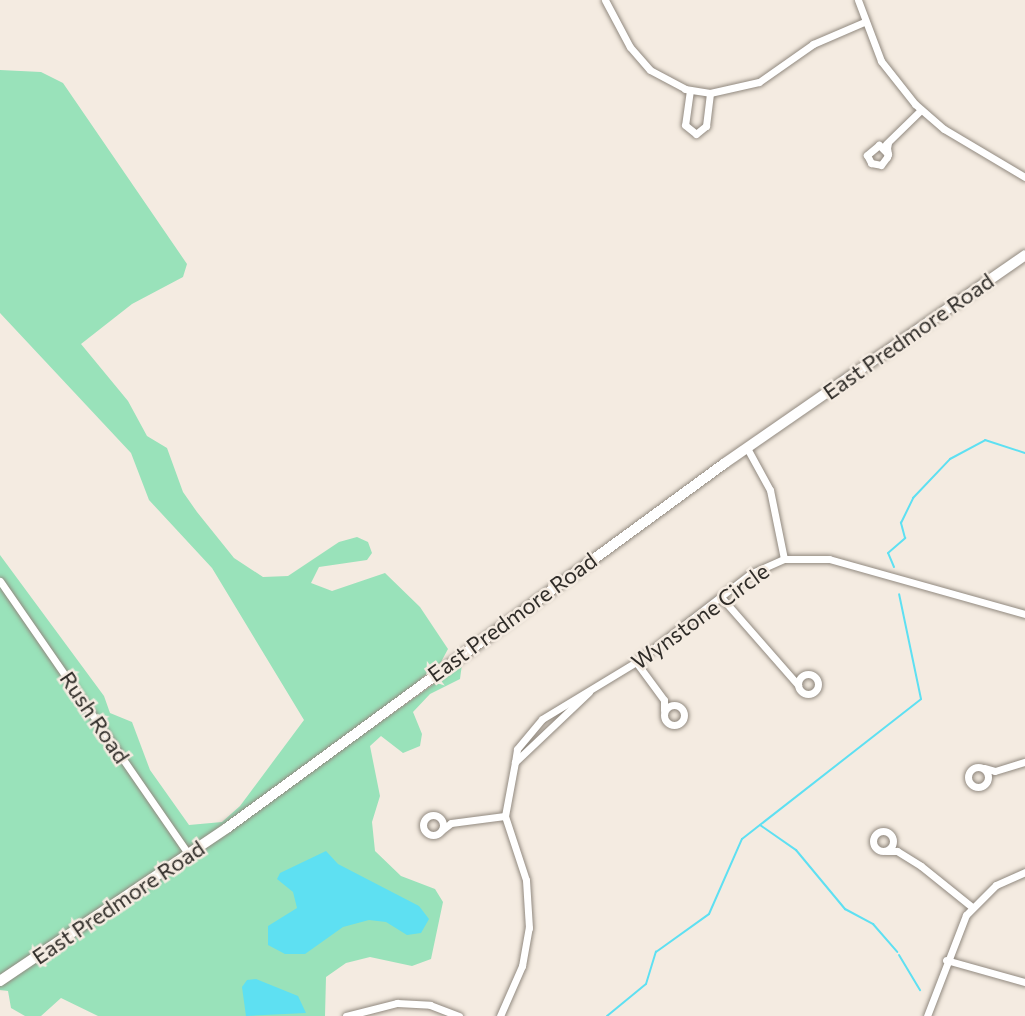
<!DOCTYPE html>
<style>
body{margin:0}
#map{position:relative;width:1025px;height:1016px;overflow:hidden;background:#f4ebe1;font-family:Commissioner,sans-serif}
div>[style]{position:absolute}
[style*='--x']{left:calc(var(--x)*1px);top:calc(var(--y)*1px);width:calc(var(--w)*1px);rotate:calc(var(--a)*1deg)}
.green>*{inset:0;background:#99e2ba}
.water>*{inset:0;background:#5ee0f2}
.stream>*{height:2px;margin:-1px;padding:0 1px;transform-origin:1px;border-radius:1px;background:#5ee0f2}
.roads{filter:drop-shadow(0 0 2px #91897f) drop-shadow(0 0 2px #91897f)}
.street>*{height:7px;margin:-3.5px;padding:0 3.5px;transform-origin:3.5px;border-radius:3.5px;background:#fff}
.street>.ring{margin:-3.5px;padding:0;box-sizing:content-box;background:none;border:7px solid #fff;border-radius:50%}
.secondary>*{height:10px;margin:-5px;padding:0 5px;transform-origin:5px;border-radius:5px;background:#fff}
span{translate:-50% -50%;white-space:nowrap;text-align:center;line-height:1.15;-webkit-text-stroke:5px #f4ebe1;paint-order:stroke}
.street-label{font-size:22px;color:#2f2c28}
</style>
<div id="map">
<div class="green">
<div style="clip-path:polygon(0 70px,41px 72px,63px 83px,187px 264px,183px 277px,132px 304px,81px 344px,128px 401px,147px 436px,167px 448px,183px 492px,197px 512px,234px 558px,263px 577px,288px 576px,339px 542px,357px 537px,368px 542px,372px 553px,367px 560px,319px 567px,311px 583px,332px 591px,385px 573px,420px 607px,448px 649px,441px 662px,313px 770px,462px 664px,460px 679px,430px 694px,413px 712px,422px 734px,420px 746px,403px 753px,381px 736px,370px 746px,380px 796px,372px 822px,375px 851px,401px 876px,435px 889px,443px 902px,431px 959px,412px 966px,370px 957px,346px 963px,326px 977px,325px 1016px,98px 1016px,61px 998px,41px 1016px,25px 1016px,11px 1008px,8px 991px,0 990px,0 555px,104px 696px,110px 713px,132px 722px,150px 770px,189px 825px,222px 822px,240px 806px,304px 720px,212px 568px,149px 500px,131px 453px,0 313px)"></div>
</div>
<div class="water">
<div style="clip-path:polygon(326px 851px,338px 864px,419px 906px,429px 919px,421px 933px,407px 935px,386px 922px,369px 920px,343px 927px,305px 954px,285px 954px,268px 945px,268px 926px,297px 908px,293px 892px,277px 879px,280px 873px)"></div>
<div style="clip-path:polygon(256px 979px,298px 996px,306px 1013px,246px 1016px,242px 987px,247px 980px)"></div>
</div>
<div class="stream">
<div style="--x:894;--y:567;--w:15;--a:-113"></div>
<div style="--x:888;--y:553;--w:23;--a:-41"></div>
<div style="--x:905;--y:538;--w:16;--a:-105"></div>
<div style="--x:901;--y:523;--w:28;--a:-64"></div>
<div style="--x:913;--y:498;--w:54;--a:-46.5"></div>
<div style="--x:950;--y:459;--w:40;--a:-28"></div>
<div style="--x:985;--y:440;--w:42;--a:18"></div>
<div style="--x:760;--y:825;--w:44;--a:34.8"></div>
<div style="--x:796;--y:850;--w:77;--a:50.3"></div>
<div style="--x:845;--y:909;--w:32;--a:28"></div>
<div style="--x:873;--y:924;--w:37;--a:49"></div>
<div style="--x:899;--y:955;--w:41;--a:59"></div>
<div style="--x:607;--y:1016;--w:50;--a:-39.4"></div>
<div style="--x:646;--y:984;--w:34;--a:-73"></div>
<div style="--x:656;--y:952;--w:65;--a:-35.6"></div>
<div style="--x:709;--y:914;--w:82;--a:-66.3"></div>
<div style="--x:742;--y:839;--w:227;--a:-38"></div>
<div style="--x:921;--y:699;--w:107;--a:-101.8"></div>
</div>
<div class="roads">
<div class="street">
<div style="--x:605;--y:0;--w:53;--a:62"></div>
<div style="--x:630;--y:47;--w:30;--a:49"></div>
<div style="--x:650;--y:70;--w:40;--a:28"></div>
<div style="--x:685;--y:89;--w:25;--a:9"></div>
<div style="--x:710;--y:93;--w:50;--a:-12.7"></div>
<div style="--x:759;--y:82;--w:66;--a:-35.1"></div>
<div style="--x:813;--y:44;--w:56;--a:-23.3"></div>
<div style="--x:858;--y:0;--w:65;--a:69.3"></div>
<div style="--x:881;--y:61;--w:55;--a:51.7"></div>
<div style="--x:915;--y:104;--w:38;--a:41"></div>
<div style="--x:944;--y:129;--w:94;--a:30.7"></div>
<div style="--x:690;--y:90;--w:35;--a:98"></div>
<div style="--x:685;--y:125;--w:14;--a:39"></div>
<div style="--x:696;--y:134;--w:13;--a:-39"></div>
<div style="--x:706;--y:126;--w:33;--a:-83"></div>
<div style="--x:886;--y:144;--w:49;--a:-44.2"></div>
<div style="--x:888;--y:154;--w:13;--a:-135"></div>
<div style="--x:879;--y:145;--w:16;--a:140"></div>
<div style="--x:867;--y:155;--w:9;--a:63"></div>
<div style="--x:871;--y:163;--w:10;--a:11"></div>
<div style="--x:881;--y:165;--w:10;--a:-53"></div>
<div style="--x:887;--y:157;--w:3;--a:-72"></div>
<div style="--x:888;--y:154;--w:6;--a:-99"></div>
<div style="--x:887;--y:148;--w:5;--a:-79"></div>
<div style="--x:747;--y:448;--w:48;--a:61.3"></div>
<div style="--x:770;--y:490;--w:70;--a:78.5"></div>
<div style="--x:0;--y:581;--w:333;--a:55.4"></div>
<div style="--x:721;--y:597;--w:117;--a:48.8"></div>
<div style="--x:636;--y:662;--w:47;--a:53.6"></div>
<div style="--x:664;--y:700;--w:10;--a:90"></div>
<div class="ring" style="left:798px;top:674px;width:13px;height:13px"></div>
<div style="--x:589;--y:692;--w:102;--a:136.6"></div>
<div style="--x:515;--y:762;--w:13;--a:-81"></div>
<div style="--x:517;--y:749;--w:39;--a:-50"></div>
<div style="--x:542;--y:719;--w:110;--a:-31.2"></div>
<div style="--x:636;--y:662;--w:144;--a:-37.7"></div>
<div style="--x:750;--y:574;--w:37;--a:-24"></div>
<div style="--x:784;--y:559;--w:45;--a:0"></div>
<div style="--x:829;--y:559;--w:204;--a:15.7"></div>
<div class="ring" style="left:664px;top:705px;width:13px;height:13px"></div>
<div class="ring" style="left:968px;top:767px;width:13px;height:13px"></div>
<div style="--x:984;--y:768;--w:11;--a:15"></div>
<div style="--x:995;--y:771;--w:31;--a:-17"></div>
<div class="ring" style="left:423px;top:815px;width:13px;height:13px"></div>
<div style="--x:442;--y:830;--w:11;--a:-38"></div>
<div style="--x:451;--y:823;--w:54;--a:-7.4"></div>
<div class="ring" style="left:873px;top:831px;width:13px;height:13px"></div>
<div style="--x:886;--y:851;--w:11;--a:0"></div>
<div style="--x:897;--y:851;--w:28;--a:32"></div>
<div style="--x:921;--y:866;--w:65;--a:38.8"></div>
<div style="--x:946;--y:960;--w:82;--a:15.6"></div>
<div style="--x:346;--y:1016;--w:53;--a:-14.3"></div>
<div style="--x:397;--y:1003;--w:33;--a:3"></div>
<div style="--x:430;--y:1005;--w:31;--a:21"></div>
<div style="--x:500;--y:1016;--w:55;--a:-66.3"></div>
<div style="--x:522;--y:966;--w:39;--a:-80"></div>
<div style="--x:529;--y:928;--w:48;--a:-93.6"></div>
<div style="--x:526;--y:880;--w:67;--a:-108.2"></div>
<div style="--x:505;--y:816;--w:55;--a:-79.5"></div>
<div style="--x:927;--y:1016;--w:108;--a:-68.9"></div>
<div style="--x:966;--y:915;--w:42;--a:-45"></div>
<div style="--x:996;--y:885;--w:32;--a:-24"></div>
</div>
<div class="secondary">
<div style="--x:0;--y:981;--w:274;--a:-34"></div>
<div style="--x:227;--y:828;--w:617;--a:-36.24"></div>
<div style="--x:725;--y:463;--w:365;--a:-34.7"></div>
</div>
</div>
<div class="street-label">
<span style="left:908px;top:336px;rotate:-35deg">East Predmore Road</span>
<span style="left:700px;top:616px;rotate:-36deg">Wynstone Circle</span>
<span style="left:512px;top:617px;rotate:-36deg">East Predmore Road</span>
<span style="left:95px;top:717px;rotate:56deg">Rush Road</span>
<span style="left:118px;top:902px;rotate:-34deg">East Predmore Road</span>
</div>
</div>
